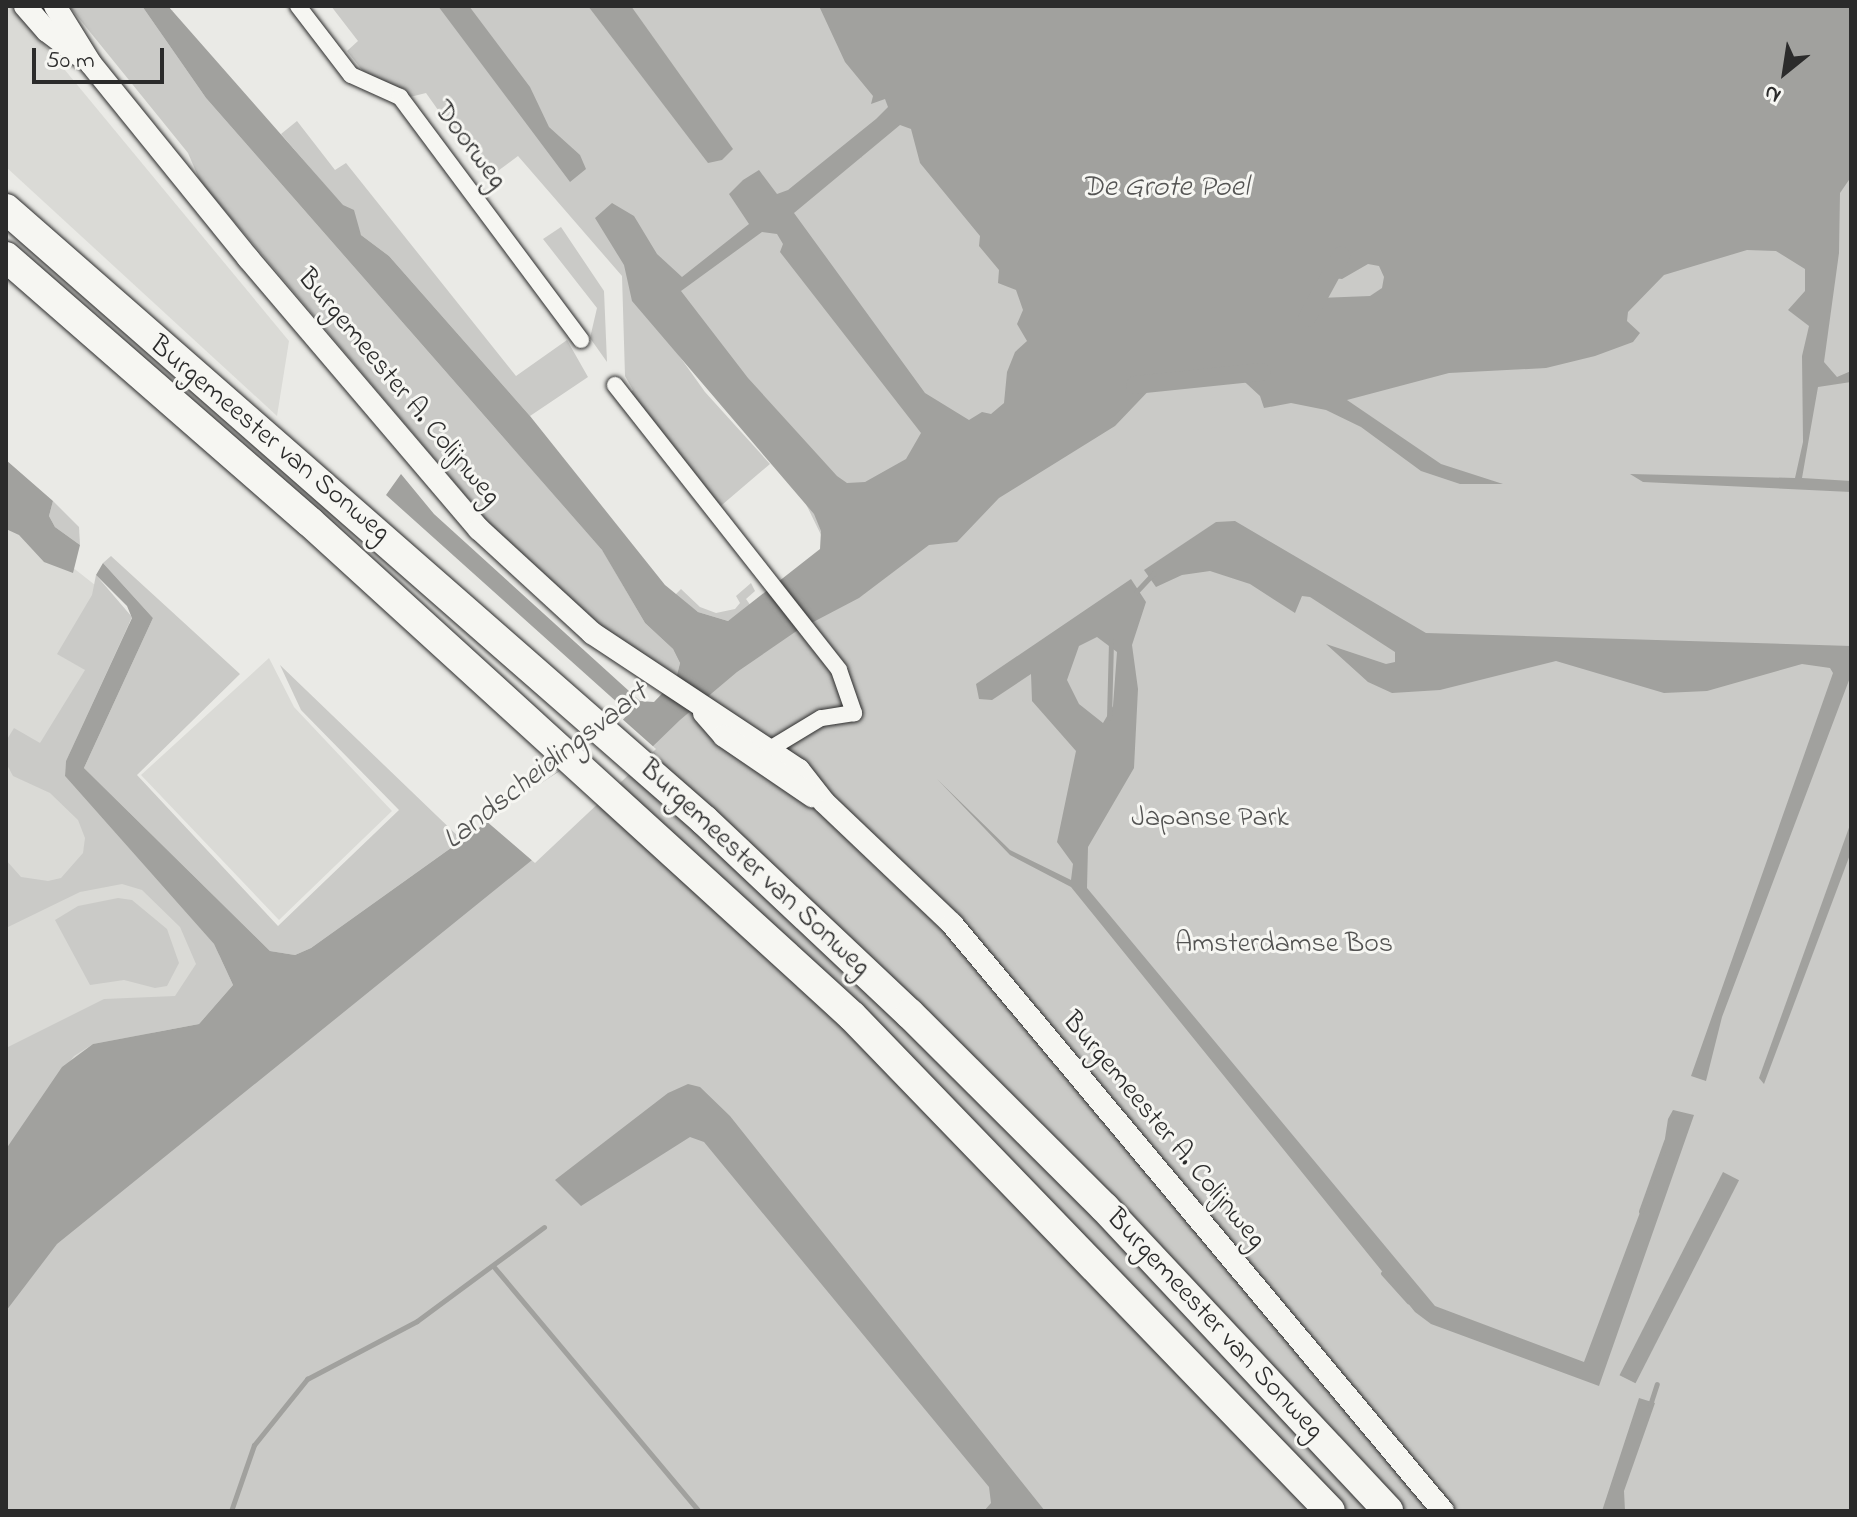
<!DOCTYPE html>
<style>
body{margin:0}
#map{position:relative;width:1857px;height:1517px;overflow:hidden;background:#eaeae6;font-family:"Indie Flower",sans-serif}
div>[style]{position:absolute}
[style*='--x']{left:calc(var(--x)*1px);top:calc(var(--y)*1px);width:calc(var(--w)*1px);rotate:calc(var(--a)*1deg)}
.built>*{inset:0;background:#dadad6}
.green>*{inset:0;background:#cacac7}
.water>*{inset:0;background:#a1a19e;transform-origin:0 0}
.pier>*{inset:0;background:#eaeae6}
.stream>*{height:5px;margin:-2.5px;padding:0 2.5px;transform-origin:2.5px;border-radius:2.5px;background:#a1a19e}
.canal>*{height:18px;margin:-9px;padding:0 9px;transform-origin:9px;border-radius:9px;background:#a1a19e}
.roads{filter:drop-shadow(0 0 2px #2b2b2b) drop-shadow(0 0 2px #2b2b2b)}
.street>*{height:16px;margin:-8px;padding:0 8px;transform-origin:8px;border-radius:8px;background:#f6f6f2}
.secondary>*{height:22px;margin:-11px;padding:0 11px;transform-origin:11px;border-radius:11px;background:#f6f6f2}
.highway>*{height:30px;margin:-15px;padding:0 15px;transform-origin:15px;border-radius:15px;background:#f6f6f2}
span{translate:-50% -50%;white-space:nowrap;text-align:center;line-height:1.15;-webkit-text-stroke:6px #f6f6f2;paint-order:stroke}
.street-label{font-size:28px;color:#2b2b2b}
.park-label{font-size:28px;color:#535352}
.water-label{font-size:30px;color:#545453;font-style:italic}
.frame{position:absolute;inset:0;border:8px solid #2b2b2b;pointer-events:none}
.north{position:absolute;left:1745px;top:32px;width:80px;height:80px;-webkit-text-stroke:6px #f6f6f2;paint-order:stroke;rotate:210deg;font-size:22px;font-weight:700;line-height:32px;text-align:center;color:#2b2b2b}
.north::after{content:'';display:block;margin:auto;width:28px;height:36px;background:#2b2b2b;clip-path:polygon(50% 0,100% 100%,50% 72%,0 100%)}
.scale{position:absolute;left:32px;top:48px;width:132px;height:36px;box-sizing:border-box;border:4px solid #2b2b2b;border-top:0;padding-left:10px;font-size:24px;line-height:28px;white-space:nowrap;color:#2b2b2b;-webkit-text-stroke:6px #f6f6f2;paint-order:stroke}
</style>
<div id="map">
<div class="built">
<div style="clip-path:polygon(6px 6px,12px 6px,289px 341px,277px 416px,6px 167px)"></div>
<div style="clip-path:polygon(6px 515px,95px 585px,130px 625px,73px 761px,225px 947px,6px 1209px)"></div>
<div style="clip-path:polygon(269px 658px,294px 707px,392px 811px,279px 920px,141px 775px)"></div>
</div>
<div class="green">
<div style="clip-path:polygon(69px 6px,142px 6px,206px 98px,603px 551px,645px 623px,673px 649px,680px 663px,676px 679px,587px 616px,504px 541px,200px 181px,188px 153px)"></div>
<div style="clip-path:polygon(331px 6px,1851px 6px,1851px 1511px,6px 1511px,6px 1286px,765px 640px,825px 543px,803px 498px,630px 287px,705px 392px,770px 464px,716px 510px,629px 393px,633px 390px,625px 376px,622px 276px,518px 156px,487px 179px,426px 93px,406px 98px,362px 70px,347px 51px,358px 41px)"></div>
<div style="clip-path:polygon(297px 121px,335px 170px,346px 163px,516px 376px,567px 340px,588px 377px,530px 416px,389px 256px,361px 235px,343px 206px,281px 134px)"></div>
<div style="clip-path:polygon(561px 227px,604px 291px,607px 362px,590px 338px,597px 308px,543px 239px)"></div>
<div style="clip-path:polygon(53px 501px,79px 527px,80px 545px,55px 527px,49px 516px)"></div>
<div style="clip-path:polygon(111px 556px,240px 674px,137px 775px,278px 926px,399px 810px,301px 710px,280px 665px,462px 840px,311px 948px,295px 955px,270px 951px,84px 768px,153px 618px,103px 563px)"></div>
<div style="clip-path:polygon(96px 575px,132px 617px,66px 761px,65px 776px,214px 944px,233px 985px,199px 1024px,93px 1044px,74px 1056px,6px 1149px,6px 1048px,104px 999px,175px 996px,196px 964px,180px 927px,142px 890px,122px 884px,80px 892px,6px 928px,6px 860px,21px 877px,48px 881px,61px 878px,83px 853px,85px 838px,78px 820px,50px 793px,13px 776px,6px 763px,6px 741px,14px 728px,40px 743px,85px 670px,57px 654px,92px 595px)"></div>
<div style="clip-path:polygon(751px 583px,755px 591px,746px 599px,751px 606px,728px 621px,698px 612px,675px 595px,681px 589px,700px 607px,716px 613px,735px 609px,740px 603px,736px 596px)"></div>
<div style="clip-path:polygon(118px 898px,132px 900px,167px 929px,179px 963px,167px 986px,155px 988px,124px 980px,90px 985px,55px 920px,78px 906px)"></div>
</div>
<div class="water">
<div style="clip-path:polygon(evenodd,142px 6px,168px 6px,343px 205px,354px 210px,361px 235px,389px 256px,530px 416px,665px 585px,698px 612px,728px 621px,820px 549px,821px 531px,814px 514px,632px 301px,624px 265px,595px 218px,612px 203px,634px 216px,657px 254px,682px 277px,749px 224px,729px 194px,743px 180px,759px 170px,777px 194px,788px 190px,876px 119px,888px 107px,885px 99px,871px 104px,873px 96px,845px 62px,819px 6px,1851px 6px,1851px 177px,1840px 193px,1839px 253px,1824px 362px,1837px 377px,1851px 371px,1851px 382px,1818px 387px,1802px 478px,1851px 481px,1851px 492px,1643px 482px,1630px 474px,1795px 478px,1803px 442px,1802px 356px,1809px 326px,1788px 310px,1805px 291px,1805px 269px,1776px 251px,1747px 250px,1664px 275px,1628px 312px,1627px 321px,1640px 333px,1633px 342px,1595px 356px,1546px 368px,1449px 373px,1347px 400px,1441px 464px,1503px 484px,1460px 484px,1421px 471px,1361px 427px,1326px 410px,1291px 403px,1264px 408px,1260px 396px,1234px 372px,1181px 373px,1157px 382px,1115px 426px,999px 498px,957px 542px,929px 545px,859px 598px,798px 630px,737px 672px,680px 720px,553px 843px,57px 1244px,6px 1311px,6px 1149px,62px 1067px,93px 1044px,199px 1024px,233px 985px,214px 944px,65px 776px,66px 761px,132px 618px,127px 606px,96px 575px,103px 563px,153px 618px,84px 768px,270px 951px,295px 955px,311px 948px,609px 735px,629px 713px,386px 495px,401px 474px,434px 514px,640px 701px,654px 702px,676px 679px,680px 663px,673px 649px,645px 623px,602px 550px,206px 98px,142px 6px,900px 125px,911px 129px,920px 163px,980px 236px,979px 246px,999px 270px,998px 283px,1016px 290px,1023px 310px,1017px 324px,1027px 341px,1015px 352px,1007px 372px,1004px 403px,991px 414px,982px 412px,969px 420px,925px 393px,794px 213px,900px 125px,142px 6px,762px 232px,777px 234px,783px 244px,780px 252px,921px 433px,906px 459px,865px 482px,847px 483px,837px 476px,748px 378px,681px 291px,762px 232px,142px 6px,1368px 264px,1379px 266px,1384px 277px,1382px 288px,1370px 296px,1319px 298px,1318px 287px,1325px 277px,1342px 279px,1368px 264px)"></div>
<div style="clip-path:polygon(438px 6px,469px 6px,530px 87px,549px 127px,580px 155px,586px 169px,570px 182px)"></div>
<div style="clip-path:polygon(588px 6px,631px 6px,733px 149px,722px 160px,708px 163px)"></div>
<div style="clip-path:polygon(6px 460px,53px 501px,49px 516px,55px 527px,80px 545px,73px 573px,44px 562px,19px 535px,6px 529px)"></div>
<div style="clip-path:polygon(1235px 521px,1426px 633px,1851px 646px,1851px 675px,1722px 1017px,1706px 1081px,1691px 1076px,1833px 673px,1830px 668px,1802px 664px,1707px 691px,1664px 693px,1556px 661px,1440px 690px,1392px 693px,1368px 682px,1326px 644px,1386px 664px,1395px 662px,1395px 652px,1310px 597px,1302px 596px,1295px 613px,1250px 584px,1210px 571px,1182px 575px,1156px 587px,1144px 570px,1216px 522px)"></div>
<div style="clip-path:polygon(evenodd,1131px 579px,1146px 602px,1132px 645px,1138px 689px,1134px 768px,1088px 847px,1087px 888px,1435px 1306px,1584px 1362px,1663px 1151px,1668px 1119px,1673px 1110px,1694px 1115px,1599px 1386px,1431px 1324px,1415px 1312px,1071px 887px,1010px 855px,937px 779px,1010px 850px,1071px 880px,1073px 864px,1057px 842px,1076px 751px,1032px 701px,1031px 674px,992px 700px,979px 699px,976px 684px,1131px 579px,1097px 637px,1117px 652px,1113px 706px,1103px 723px,1079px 704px,1067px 680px,1079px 646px,1097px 637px)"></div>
<div style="clip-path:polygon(1851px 822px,1851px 852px,1764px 1084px,1759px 1078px)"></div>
<div style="clip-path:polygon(688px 1084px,700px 1087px,730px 1116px,1045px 1511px,984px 1511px,991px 1503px,989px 1487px,704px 1142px,690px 1137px,581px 1206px,555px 1180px,668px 1093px)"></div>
<div style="left:1723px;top:1172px;width:18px;height:228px;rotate:27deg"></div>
<div style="clip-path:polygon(1639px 1398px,1655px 1403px,1624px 1491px,1625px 1511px,1602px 1511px)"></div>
</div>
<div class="pier">
<div style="clip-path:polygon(620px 717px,656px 749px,535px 863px,485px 820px,558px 772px)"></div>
</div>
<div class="stream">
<div style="--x:1136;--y:592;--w:26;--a:-47"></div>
<div style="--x:1109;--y:718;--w:78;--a:-88.5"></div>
<div style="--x:1641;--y:1211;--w:74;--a:-70.3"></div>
<div style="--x:494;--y:1267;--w:319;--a:50"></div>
<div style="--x:1383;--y:1273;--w:38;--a:48"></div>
<div style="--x:1650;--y:1405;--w:22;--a:-72"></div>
<div style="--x:231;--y:1511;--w:70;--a:-70.8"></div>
<div style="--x:254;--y:1445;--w:85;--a:-51.2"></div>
<div style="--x:307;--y:1379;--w:124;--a:-27.8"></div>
<div style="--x:417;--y:1321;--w:158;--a:-36.5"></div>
</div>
<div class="canal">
<div style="--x:1307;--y:318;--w:71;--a:-61.3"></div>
<div style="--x:1135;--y:385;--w:127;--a:-5.9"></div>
</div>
<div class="roads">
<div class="street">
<div style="--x:298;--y:6;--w:87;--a:52.5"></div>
<div style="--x:351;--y:75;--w:54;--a:24.2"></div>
<div style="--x:400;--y:97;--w:303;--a:53.3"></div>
<div style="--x:615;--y:385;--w:362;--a:51.8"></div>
<div style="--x:839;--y:670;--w:46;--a:70.8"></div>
<div style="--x:854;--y:713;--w:33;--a:171"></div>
<div style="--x:821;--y:718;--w:71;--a:148.8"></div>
</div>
<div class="secondary">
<div style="--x:25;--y:6;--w:33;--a:49"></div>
<div style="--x:47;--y:31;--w:41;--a:37.1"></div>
<div style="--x:55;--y:6;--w:68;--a:58.2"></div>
<div style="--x:91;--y:64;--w:250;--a:51"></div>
<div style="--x:248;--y:258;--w:356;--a:49.6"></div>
<div style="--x:479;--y:529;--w:154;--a:42.6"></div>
<div style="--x:592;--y:633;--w:248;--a:33.5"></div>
<div style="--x:799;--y:770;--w:41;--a:52"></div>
<div style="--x:824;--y:802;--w:177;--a:43.6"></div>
<div style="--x:952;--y:924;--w:765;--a:50.09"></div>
<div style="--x:704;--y:713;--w:30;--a:49"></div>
<div style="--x:724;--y:736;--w:107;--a:34.3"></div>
</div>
<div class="highway">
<div style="--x:6;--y:209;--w:928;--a:41.2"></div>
<div style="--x:704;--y:820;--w:283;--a:43.3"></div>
<div style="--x:910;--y:1014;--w:274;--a:44.9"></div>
<div style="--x:1104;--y:1207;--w:416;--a:46.9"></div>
<div style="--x:6;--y:257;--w:403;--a:41.1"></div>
<div style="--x:310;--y:522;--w:733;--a:42.35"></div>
<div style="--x:852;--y:1016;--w:688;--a:46"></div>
</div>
</div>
<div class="street-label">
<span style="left:469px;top:146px;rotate:53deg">Doorweg</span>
<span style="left:398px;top:388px;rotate:50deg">Burgemeester A. Colijnweg</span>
<span style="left:269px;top:440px;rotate:40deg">Burgemeester van Sonweg</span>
<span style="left:754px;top:869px;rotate:43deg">Burgemeester van Sonweg</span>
<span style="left:1163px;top:1131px;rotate:50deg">Burgemeester A. Colijnweg</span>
<span style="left:1214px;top:1325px;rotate:47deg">Burgemeester van Sonweg</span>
</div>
<div class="park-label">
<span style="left:1210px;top:819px">Japanse Park</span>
<span style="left:1284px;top:945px">Amsterdamse Bos</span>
</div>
<div class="water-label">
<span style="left:1165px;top:188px">De Grote Poel</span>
<span style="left:546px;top:767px;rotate:-38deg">Landscheidingsvaart</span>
</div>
<div class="frame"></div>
<div class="north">N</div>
<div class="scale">50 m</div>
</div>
